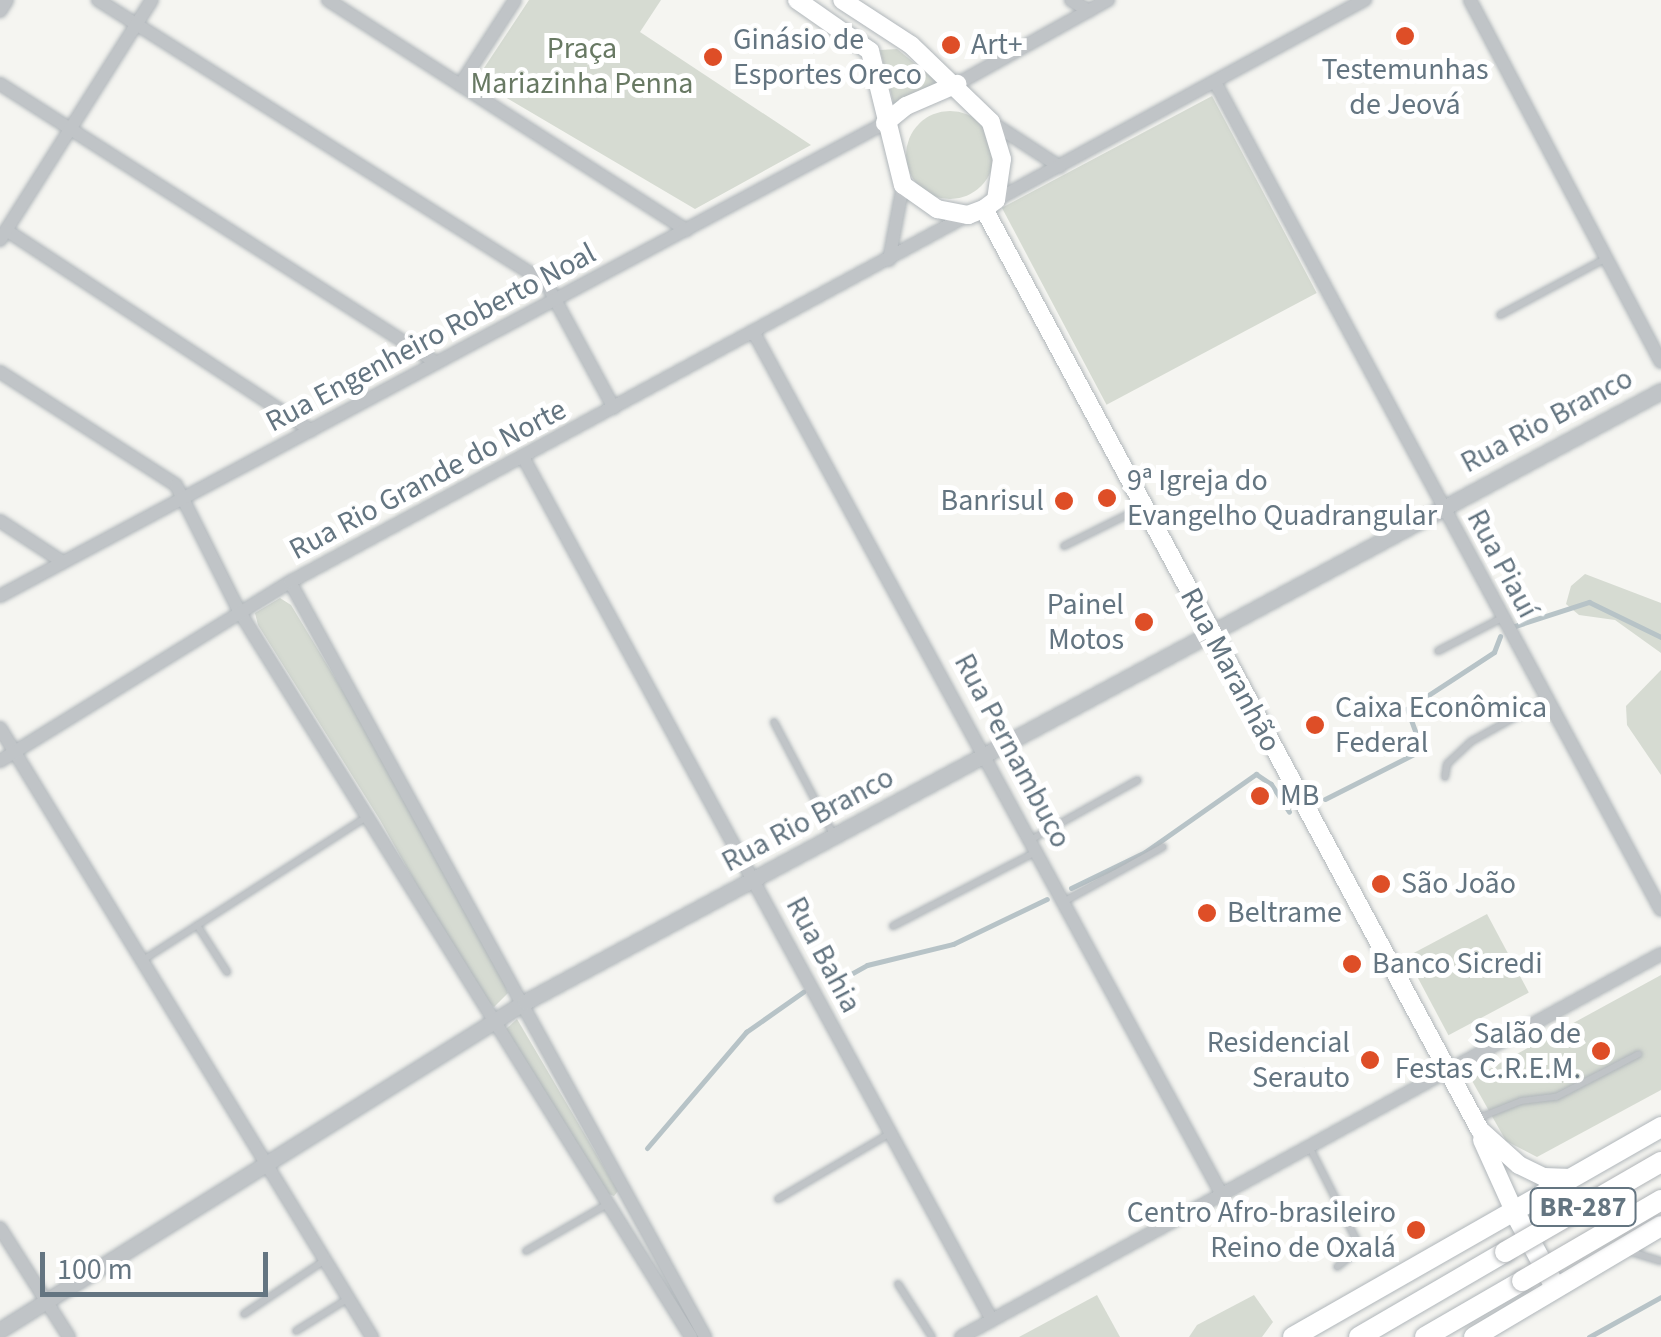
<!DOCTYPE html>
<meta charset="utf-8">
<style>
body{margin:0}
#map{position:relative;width:1661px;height:1337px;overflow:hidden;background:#f5f5f1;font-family:"Source Sans 3",sans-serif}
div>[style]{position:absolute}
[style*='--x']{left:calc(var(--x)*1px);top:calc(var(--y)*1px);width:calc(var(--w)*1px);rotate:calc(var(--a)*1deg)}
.green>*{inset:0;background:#d6dbd2;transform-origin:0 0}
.round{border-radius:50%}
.stream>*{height:5px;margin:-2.5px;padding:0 2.5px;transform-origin:2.5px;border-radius:2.5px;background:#b7c3c7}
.roads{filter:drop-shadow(0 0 2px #b0b6ba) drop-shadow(0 0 2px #b0b6ba)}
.service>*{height:6px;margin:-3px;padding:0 3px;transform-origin:3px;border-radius:3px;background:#c0c4c7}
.minor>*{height:12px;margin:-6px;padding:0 6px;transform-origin:6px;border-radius:6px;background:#c0c4c7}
.tertiary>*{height:15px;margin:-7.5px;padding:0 7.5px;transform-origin:7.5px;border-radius:7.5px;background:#c0c4c7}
.secondary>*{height:18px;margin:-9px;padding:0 9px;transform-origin:9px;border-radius:9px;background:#fff}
.trunk>*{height:20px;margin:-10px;padding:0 10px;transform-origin:10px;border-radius:10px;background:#fff}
.bridges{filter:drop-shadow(0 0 2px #b1b5b8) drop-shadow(0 0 2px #b1b5b8)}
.trunk-bridge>*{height:20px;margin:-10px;padding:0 10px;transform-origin:10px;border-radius:10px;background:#fff}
.dots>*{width:28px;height:28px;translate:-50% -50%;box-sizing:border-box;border:5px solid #fff;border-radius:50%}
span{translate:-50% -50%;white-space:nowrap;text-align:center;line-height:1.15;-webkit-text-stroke:10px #fff;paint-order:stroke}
.shield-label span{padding:2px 8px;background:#fff;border:2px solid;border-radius:8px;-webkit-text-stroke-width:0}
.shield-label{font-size:28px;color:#647581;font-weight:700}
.poi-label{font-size:30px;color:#647581}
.left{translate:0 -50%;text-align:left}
.right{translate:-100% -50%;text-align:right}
.park-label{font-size:30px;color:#687963}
.street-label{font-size:30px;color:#647581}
.scale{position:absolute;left:40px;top:1252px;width:228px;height:45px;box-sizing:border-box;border:5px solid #647581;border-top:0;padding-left:12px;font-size:30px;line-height:35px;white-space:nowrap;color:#647581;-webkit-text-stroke:8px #fff;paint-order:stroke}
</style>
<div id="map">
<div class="green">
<div style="clip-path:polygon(529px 0,661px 0,640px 32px,811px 145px,695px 209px,476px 80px)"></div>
<div style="clip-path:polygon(897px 49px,938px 82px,894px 105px,880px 50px)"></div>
<div style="left:1212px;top:96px;width:223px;height:238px;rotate:62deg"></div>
<div class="round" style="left:906px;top:111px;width:88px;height:88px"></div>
<div style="clip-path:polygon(1585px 574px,1661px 603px,1661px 653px,1615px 620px,1579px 615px,1566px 604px,1571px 586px)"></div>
<div style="clip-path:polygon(280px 598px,291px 605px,352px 706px,497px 963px,508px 993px,494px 1007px,477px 992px,380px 820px,258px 625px,255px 613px)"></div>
<div style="clip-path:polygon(1661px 670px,1661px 775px,1627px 725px,1626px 706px)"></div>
<div style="left:1487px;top:914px;width:89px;height:91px;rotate:62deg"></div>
<div style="clip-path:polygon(1661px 975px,1661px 1090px,1537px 1157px,1506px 1141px,1471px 1079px)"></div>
<div style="clip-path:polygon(517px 1019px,618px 1191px,614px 1196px,606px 1193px,506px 1029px)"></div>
<div style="clip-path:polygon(1097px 1295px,1120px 1337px,1019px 1337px)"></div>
<div style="clip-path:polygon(1254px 1295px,1273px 1322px,1262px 1337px,1189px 1337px,1197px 1325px)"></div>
</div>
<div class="stream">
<div style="--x:1515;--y:626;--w:78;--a:-18"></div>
<div style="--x:1589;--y:602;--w:80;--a:25.9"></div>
<div style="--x:1325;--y:799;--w:109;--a:-26.8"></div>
<div style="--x:1422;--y:750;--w:44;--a:-110.1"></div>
<div style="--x:1407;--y:709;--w:104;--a:-33.2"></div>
<div style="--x:1494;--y:652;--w:17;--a:-69"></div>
<div style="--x:1071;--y:888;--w:82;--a:-25.9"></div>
<div style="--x:1145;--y:852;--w:136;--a:-35.1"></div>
<div style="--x:1256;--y:774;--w:18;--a:34"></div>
<div style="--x:1271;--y:784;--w:33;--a:57"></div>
<div style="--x:831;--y:985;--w:41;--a:-29.1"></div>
<div style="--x:867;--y:965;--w:89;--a:-13.7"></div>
<div style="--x:953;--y:944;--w:104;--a:-25.6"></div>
<div style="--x:647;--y:1148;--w:153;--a:-49.5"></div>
<div style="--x:746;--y:1032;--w:70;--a:-35.1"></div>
<div style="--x:1589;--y:1337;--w:82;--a:-29.1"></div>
</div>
<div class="roads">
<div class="service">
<div style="--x:1500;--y:315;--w:119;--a:-28.1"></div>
<div style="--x:1064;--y:546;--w:88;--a:-26.3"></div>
<div style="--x:1438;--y:651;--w:72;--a:-27.3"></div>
<div style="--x:774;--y:722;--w:129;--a:62.2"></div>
<div style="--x:1445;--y:777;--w:13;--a:-81"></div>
<div style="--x:1447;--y:764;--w:34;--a:-43"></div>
<div style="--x:1472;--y:741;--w:86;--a:-29.2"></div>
<div style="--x:1032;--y:839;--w:121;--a:-29.1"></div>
<div style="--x:1065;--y:901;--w:112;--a:-28.9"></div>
<div style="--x:197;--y:925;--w:56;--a:57.4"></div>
<div style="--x:893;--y:926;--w:159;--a:-27.4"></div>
<div style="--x:143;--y:960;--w:264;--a:-32.6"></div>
<div style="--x:1476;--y:1119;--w:48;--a:-21.8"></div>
<div style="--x:1521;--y:1101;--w:35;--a:-7"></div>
<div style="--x:1556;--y:1097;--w:93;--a:-27.4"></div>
<div style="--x:1310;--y:1148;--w:102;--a:63.2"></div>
<div style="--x:1356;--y:1239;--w:13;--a:90"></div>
<div style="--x:1356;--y:1252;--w:24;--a:142"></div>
<div style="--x:778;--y:1199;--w:129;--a:-30.4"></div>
<div style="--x:526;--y:1251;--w:92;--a:-29.9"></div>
<div style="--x:1628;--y:1251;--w:34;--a:17"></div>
<div style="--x:898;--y:1284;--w:63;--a:57.3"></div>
<div style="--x:244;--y:1314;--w:97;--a:-33.7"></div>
<div style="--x:296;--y:1331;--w:62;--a:-31.9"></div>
</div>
<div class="minor">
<div style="--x:98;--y:0;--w:530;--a:32.28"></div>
<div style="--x:546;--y:283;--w:142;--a:61.5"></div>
<div style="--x:328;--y:0;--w:426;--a:32.7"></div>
<div style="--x:1071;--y:0;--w:21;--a:31"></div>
<div style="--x:1470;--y:0;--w:409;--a:62.2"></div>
<div style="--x:0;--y:11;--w:13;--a:-58"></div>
<div style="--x:1215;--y:82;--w:940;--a:61.69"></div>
<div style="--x:0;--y:84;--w:518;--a:32.56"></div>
<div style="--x:957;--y:84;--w:173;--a:-29.1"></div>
<div style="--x:460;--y:85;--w:101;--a:-57.1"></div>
<div style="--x:991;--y:122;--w:82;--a:33.1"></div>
<div style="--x:996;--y:200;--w:420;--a:-28.5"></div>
<div style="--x:6;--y:230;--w:365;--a:33.3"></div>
<div style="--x:0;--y:240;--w:284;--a:-57.7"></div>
<div style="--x:889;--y:260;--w:76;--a:-79.4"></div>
<div style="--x:754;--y:333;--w:981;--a:61.5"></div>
<div style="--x:0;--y:372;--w:209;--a:32.7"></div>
<div style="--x:176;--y:485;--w:141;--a:63.4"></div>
<div style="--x:239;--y:611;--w:855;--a:58.09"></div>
<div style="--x:523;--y:457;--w:982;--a:61.48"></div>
<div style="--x:0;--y:521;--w:75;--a:33.1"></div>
<div style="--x:290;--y:582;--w:862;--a:61.2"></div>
<div style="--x:0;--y:596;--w:1003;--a:-28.12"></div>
<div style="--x:0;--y:728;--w:714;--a:58.58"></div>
<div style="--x:0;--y:761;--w:341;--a:-31.7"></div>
<div style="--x:290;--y:582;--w:771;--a:-28.43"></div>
<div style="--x:0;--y:1228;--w:129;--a:57.7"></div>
<div style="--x:961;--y:1337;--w:798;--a:-28.68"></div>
</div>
<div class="tertiary">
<div style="--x:0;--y:1330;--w:619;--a:-32"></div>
<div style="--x:525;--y:1002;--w:1290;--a:-28.27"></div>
</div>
<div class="secondary">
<div style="--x:797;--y:0;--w:89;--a:34.9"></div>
<div style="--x:870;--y:51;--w:138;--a:76.2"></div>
<div style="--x:903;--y:185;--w:42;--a:35.2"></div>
<div style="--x:937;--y:209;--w:32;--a:11"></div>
<div style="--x:968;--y:215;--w:17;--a:-21"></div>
<div style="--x:984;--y:209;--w:15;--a:-37"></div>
<div style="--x:996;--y:200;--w:41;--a:-81.7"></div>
<div style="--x:1002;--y:159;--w:39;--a:-107"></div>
<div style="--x:991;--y:122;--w:111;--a:-136.1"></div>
<div style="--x:911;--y:45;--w:82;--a:-146.9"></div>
<div style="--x:885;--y:123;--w:27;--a:-39"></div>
<div style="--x:906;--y:106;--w:56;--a:-23.3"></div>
<div style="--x:984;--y:209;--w:1046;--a:61.7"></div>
<div style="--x:1480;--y:1130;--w:52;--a:41.9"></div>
<div style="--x:1519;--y:1165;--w:28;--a:26"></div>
<div style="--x:1544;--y:1177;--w:27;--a:2"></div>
<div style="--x:1482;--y:1140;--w:78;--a:65.7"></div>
</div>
<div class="trunk">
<div style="--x:1514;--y:1211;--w:82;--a:61.6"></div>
<div style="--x:1293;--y:1337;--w:424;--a:-29.7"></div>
<div style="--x:1359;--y:1337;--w:169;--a:-30.2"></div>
<div style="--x:1425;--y:1337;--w:112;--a:-30"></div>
<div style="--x:1474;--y:1337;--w:217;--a:-30.7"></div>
</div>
</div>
<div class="bridges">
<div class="trunk-bridge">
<div style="--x:1505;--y:1252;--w:180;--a:-30"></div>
<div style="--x:1522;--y:1281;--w:161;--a:-30.2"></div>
</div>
</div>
<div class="dots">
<div style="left:1405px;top:36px;background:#de4e27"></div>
<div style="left:951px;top:45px;background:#de4e27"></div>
<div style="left:713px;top:57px;background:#de4e27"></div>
<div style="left:1107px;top:498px;background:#de4e27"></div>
<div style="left:1064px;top:501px;background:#de4e27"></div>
<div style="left:1144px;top:622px;background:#de4e27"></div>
<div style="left:1315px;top:725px;background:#de4e27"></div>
<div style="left:1260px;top:796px;background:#de4e27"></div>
<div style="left:1381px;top:884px;background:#de4e27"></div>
<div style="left:1207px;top:913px;background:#de4e27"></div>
<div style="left:1352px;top:964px;background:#de4e27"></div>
<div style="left:1601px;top:1051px;background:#de4e27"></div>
<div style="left:1370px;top:1060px;background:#de4e27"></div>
<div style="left:1416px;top:1230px;background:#de4e27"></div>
</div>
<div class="shield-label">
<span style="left:1583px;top:1207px">BR-287</span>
</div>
<div class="poi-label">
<span class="left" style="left:733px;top:57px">Ginásio de<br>Esportes Oreco</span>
<span class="left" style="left:971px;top:45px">Art+</span>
<span style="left:1405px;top:87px">Testemunhas<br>de Jeová</span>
<span class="left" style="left:1127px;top:498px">9ª Igreja do<br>Evangelho Quadrangular</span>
<span class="right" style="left:1044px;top:501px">Banrisul</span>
<span class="right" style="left:1124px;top:622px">Painel<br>Motos</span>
<span class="left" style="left:1335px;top:725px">Caixa Econômica<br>Federal</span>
<span class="left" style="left:1280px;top:796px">MB</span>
<span class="left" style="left:1401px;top:884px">São João</span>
<span class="left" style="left:1227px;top:913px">Beltrame</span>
<span class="left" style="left:1372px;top:964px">Banco Sicredi</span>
<span class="right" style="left:1581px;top:1051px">Salão de<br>Festas C.R.E.M.</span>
<span class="right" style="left:1350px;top:1060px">Residencial<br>Serauto</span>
<span class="right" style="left:1396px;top:1230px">Centro Afro-brasileiro<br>Reino de Oxalá</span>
</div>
<div class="park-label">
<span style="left:582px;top:66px">Praça<br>Mariazinha Penna</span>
</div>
<div class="street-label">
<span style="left:431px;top:338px;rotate:-28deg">Rua Engenheiro Roberto Noal</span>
<span style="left:1547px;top:421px;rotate:-28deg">Rua Rio Branco</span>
<span style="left:428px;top:480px;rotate:-28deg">Rua Rio Grande do Norte</span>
<span style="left:1502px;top:564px;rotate:62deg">Rua Piauí</span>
<span style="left:1230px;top:670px;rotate:62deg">Rua Maranhão</span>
<span style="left:1012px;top:751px;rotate:62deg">Rua Pernambuco</span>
<span style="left:808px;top:820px;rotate:-28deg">Rua Rio Branco</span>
<span style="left:823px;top:955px;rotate:62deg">Rua Bahia</span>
</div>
<div class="scale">100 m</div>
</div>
